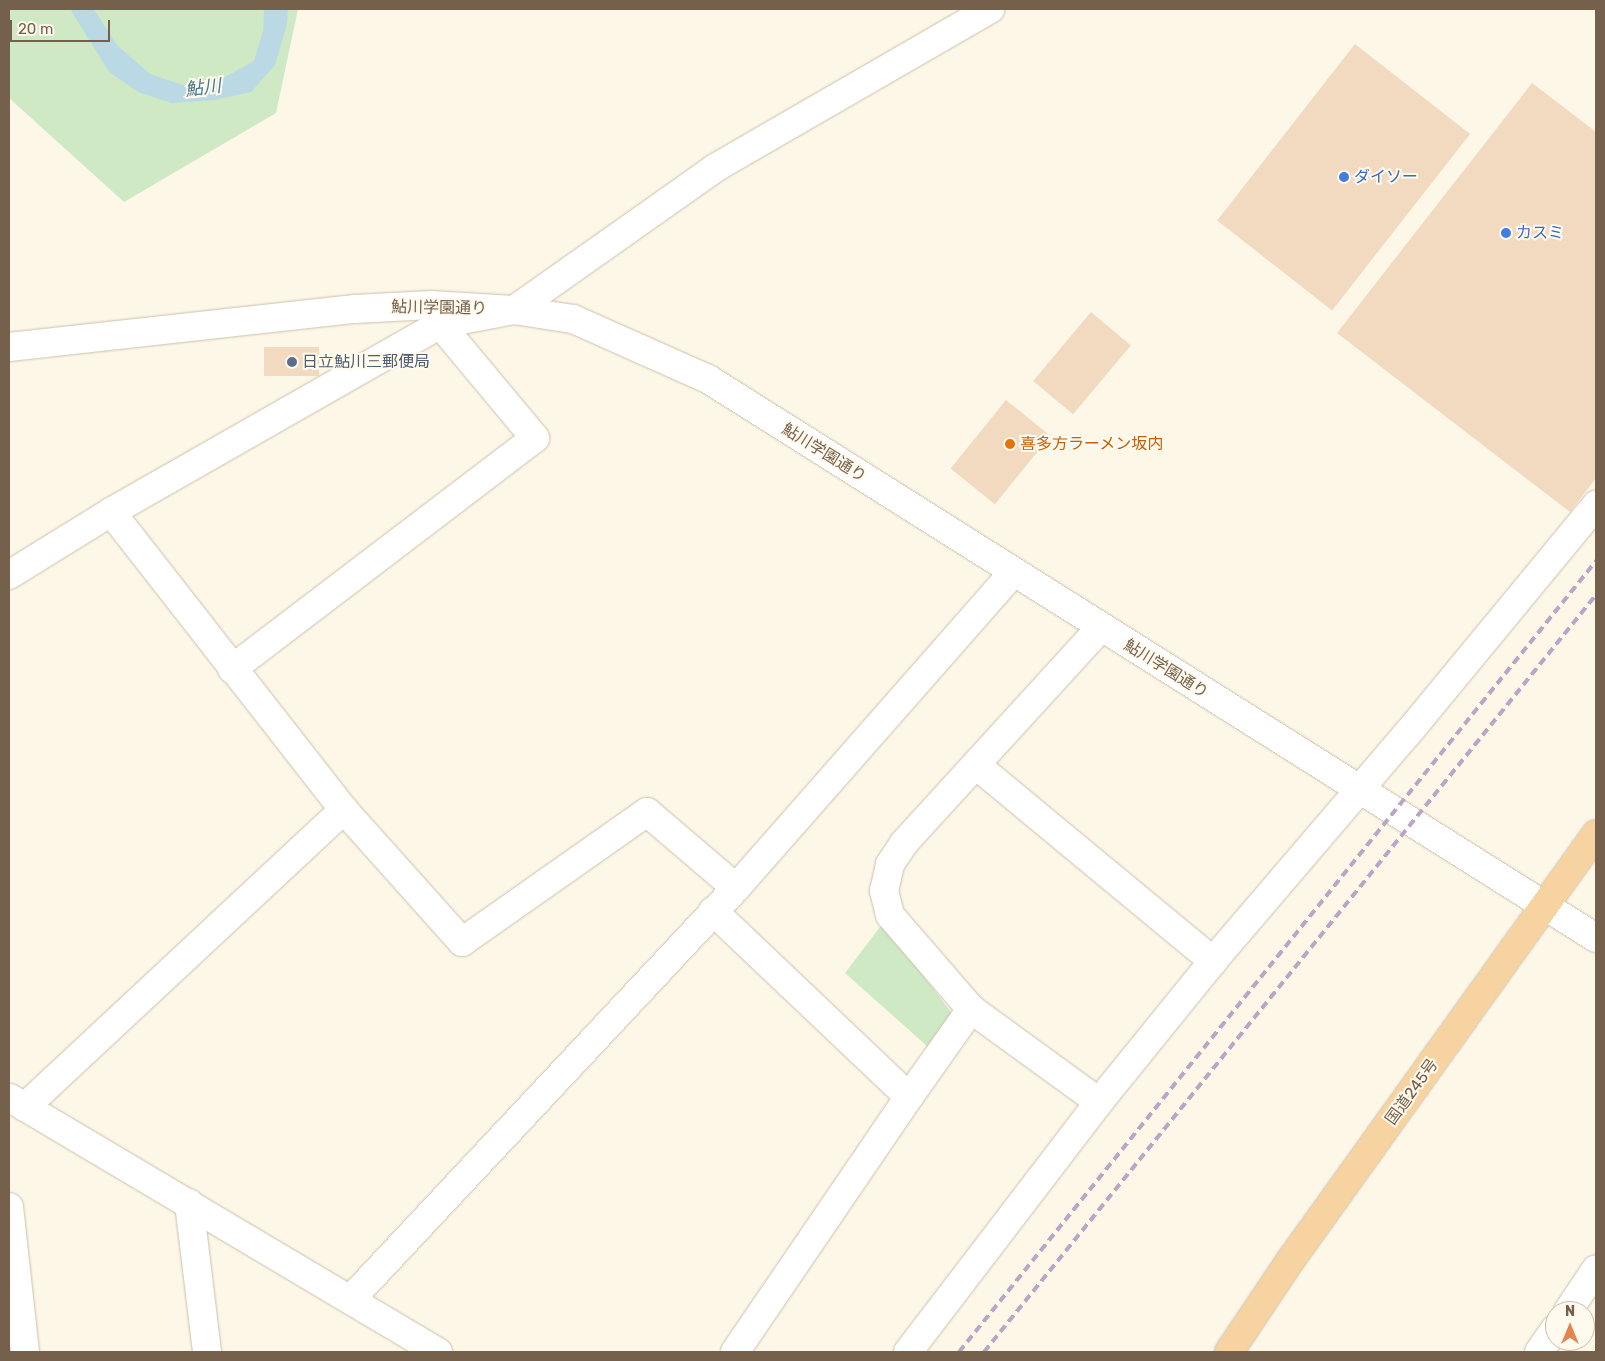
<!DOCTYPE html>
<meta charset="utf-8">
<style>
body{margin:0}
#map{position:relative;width:1605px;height:1361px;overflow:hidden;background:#fcf7e7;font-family:Rubik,"Noto Sans JP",sans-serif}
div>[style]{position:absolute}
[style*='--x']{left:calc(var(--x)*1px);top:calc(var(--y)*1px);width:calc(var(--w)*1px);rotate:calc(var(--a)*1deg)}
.green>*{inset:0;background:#cfe9c5}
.water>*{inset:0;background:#bbd9e5}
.building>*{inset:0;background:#f1dabf;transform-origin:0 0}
.roads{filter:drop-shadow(0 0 1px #cdc0ad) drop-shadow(0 0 1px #cdc0ad)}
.minor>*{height:28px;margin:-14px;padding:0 14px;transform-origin:14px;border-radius:14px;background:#fff}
.tertiary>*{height:28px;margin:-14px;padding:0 14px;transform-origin:14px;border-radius:14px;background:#fff}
.trunk>*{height:28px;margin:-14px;padding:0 14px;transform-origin:14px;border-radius:14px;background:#f6d3a0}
.rail>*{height:4px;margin-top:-2px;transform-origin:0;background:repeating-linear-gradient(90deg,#bba5c6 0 8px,transparent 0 13px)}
.dots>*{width:14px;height:14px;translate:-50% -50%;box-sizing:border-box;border:2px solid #fffaed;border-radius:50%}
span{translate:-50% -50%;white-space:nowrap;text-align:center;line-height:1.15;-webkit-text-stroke:4px #fffaed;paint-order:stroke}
.shop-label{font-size:16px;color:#366cbe}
.left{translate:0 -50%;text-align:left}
.street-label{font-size:16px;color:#75604c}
.service-label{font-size:16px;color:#4e5e75}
.food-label{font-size:16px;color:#c56008}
.water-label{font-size:18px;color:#49798f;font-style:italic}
.frame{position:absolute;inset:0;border:10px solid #75604c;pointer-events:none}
.north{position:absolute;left:1545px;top:1301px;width:50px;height:50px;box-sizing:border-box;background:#fffaed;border:1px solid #c8bcad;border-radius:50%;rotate:0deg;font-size:14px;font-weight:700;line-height:20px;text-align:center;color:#75604c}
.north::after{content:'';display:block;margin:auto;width:18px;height:22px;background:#e2854f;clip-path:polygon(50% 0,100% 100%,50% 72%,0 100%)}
.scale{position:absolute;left:10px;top:20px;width:100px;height:22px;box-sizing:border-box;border:2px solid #75604c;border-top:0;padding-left:6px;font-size:15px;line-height:18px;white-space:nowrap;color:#75604c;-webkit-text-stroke:4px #fffaed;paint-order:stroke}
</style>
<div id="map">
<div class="green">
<div style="clip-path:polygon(9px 9px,298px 9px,276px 113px,124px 202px,9px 98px)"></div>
<div style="clip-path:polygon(883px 923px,954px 1016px,928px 1047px,845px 973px)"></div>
</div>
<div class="water">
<div style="clip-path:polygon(70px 9px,94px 9px,117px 45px,150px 74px,183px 85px,225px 77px,254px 61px,263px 31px,264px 9px,288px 9px,287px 24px,275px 65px,251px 92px,215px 100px,171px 103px,138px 92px,109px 72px)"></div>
</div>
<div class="building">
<div style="left:1355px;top:44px;width:146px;height:224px;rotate:38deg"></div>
<div style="clip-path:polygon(1532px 83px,1596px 132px,1596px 478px,1570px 512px,1337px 333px)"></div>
<div style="left:1091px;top:312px;width:52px;height:90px;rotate:40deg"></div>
<div style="left:319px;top:347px;width:29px;height:55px;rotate:90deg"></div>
<div style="left:1006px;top:400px;width:57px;height:88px;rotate:39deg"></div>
</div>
<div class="roads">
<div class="minor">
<div style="--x:9;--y:575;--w:120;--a:-31.7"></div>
<div style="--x:111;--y:512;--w:379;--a:-29.7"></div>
<div style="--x:440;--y:324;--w:75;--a:-10.7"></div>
<div style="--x:514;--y:310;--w:246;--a:-35.2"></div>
<div style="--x:715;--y:168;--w:318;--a:-30"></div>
<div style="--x:232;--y:669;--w:381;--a:-37.3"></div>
<div style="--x:535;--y:438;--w:148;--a:-129.8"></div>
<div style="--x:976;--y:765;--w:308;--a:39.6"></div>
<div style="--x:344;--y:810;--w:177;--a:48.2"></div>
<div style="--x:462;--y:942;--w:226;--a:-35.1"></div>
<div style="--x:647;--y:812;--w:117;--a:40.5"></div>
<div style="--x:713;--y:911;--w:270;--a:43.5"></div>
<div style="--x:909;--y:1097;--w:108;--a:-54.8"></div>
<div style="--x:10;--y:1098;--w:498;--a:30.7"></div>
<div style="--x:1099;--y:1102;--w:158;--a:-144"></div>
<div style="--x:971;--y:1009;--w:124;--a:-130.8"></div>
<div style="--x:890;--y:915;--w:25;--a:-104"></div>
<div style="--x:884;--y:891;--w:28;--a:-77"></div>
<div style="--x:890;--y:864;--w:25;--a:-56"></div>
<div style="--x:904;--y:843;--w:291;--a:-47.6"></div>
<div style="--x:25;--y:1107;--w:436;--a:-43"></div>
<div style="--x:344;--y:810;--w:378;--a:-128"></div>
<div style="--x:189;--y:1203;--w:150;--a:83.1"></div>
<div style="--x:9;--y:1207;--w:146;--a:83.7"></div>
<div style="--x:351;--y:1299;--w:563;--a:-46.87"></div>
<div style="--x:736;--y:888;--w:419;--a:-48.7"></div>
<div style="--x:1568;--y:1311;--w:50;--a:-56.3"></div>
<div style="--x:735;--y:1352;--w:309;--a:-55.7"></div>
<div style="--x:1539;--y:1352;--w:28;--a:-55"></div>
</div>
<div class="tertiary">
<div style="--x:9;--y:347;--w:348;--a:-6.3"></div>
<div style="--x:355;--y:309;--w:76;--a:-3"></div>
<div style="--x:431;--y:305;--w:83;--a:3.4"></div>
<div style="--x:514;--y:310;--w:60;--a:8.7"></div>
<div style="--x:573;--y:319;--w:148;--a:24"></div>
<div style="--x:708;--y:379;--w:1049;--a:32.19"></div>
<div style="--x:908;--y:1352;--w:315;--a:-52.6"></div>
<div style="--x:1099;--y:1102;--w:181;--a:-51"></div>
<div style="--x:1213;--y:961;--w:300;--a:-49.5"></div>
<div style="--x:1408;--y:733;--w:296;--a:-50.5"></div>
</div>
<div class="trunk">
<div style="--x:1229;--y:1352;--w:110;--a:-56.2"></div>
<div style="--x:1290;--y:1261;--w:525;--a:-54.37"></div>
</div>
</div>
<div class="rail">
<div style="--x:959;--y:1352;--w:1016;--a:-51.16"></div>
<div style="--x:984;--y:1352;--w:973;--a:-51.05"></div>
</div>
<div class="dots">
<div style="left:1344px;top:177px;background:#3f7fe0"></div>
<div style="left:1506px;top:233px;background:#3f7fe0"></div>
<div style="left:292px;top:362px;background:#5c6f8a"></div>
<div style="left:1010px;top:444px;background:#e8710a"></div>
</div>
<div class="shop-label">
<span class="left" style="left:1354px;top:177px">ダイソー</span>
<span class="left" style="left:1516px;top:233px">カスミ</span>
</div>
<div class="street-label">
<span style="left:439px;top:308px;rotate:1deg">鮎川学園通り</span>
<span style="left:824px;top:453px;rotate:32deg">鮎川学園通り</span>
<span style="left:1166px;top:669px;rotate:32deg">鮎川学園通り</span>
<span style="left:1412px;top:1092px;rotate:-54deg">国道245号</span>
</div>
<div class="service-label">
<span class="left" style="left:302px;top:362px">日立鮎川三郵便局</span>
</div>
<div class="food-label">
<span class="left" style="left:1020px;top:444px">喜多方ラーメン坂内</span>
</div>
<div class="water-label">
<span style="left:203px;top:88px;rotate:-7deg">鮎川</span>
</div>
<div class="frame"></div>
<div class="north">N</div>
<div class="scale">20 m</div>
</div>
